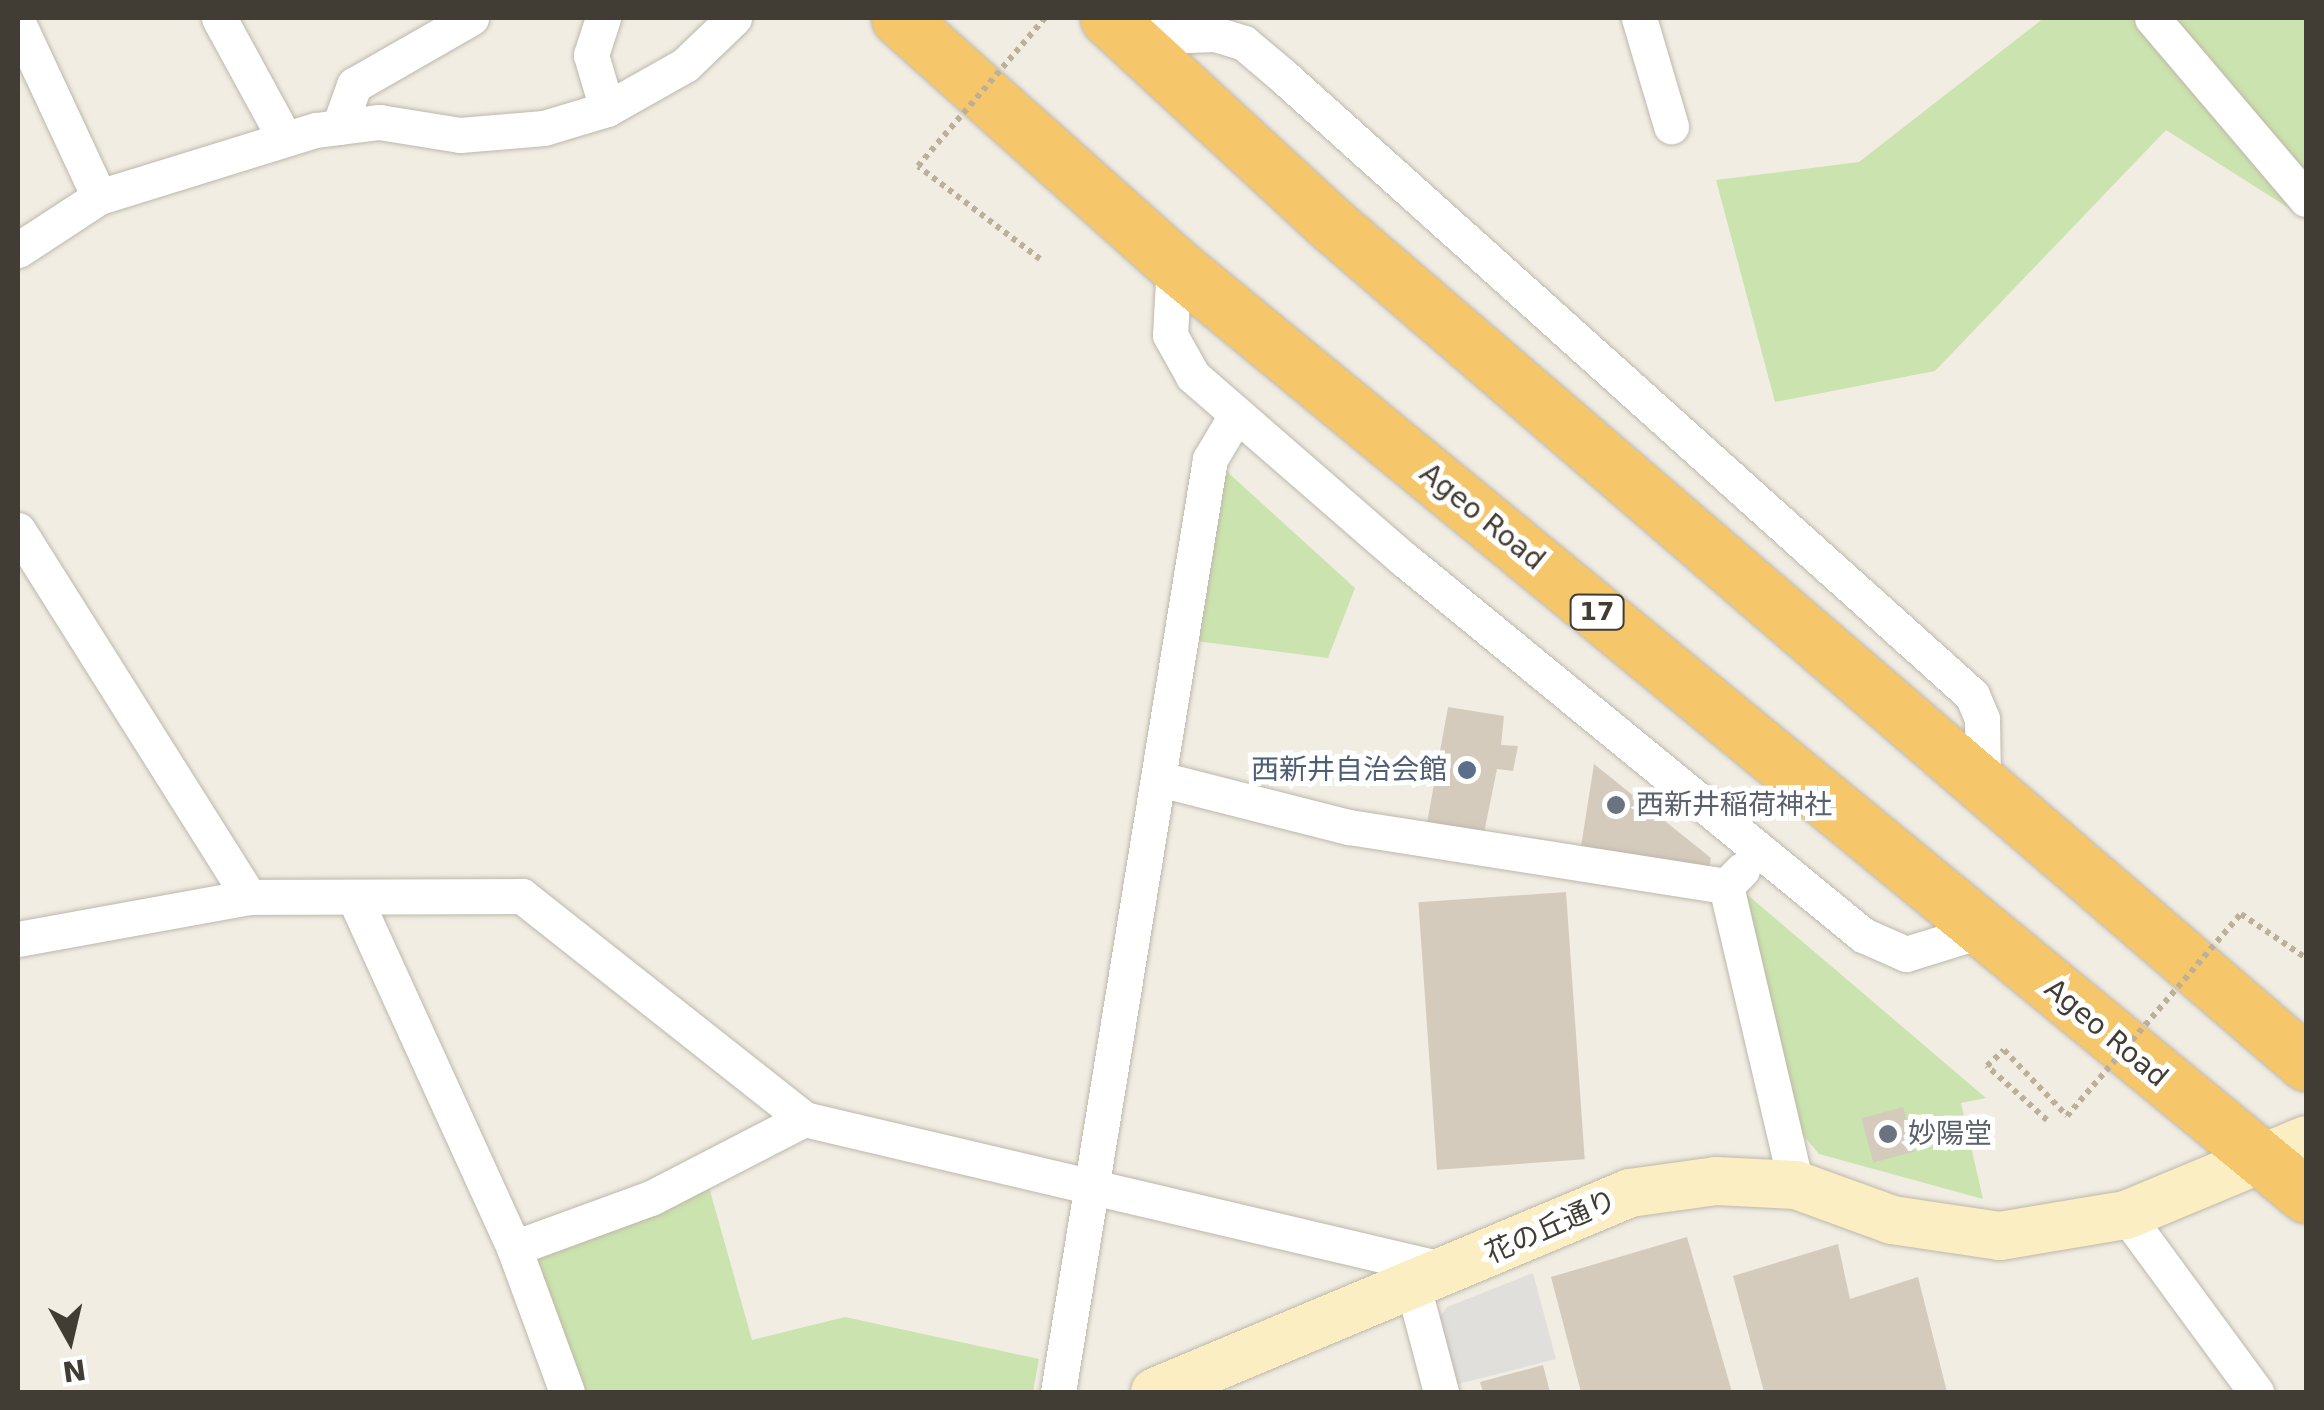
<!DOCTYPE html>
<meta charset="utf-8">
<style>
body{margin:0}
#map{position:relative;width:2324px;height:1410px;overflow:hidden;background:#f1ede3;font-family:"DejaVu Sans","Noto Sans JP",sans-serif}
div>[style]{position:absolute}
[style*='--x']{left:calc(var(--x)*1px);top:calc(var(--y)*1px);width:calc(var(--w)*1px);rotate:calc(var(--a)*1deg)}
.green>*{inset:0;background:#cbe3ae}
.parking>*{inset:0;background:#e1dfdc}
.building>*{inset:0;background:#d4cbbd;transform-origin:0 0}
.roads{filter:drop-shadow(0 0 2px #beb7aa) drop-shadow(0 0 2px #beb7aa)}
.street>*{height:35px;margin:-17.5px;padding:0 17.5px;transform-origin:17.5px;border-radius:17.5px;background:#fff}
.secondary>*{height:48px;margin:-24px;padding:0 24px;transform-origin:24px;border-radius:24px;background:#fbeec3}
.highway>*{height:55px;margin:-27.5px;padding:0 27.5px;transform-origin:27.5px;border-radius:27.5px;background:#f5c76a}
.path-bridge>*{height:6px;margin-top:-3px;transform-origin:0;background:repeating-linear-gradient(90deg,#bcb099 0 5px,transparent 0 10px)}
.dots>*{width:28px;height:28px;translate:-50% -50%;box-sizing:border-box;border:5px solid #fff;border-radius:50%}
span{translate:-50% -50%;white-space:nowrap;text-align:center;line-height:1.15;-webkit-text-stroke:10px #fff;paint-order:stroke}
.shield-label span{padding:2px 8px;background:#fff;border:2px solid;border-radius:8px;-webkit-text-stroke-width:0}
.shield-label{font-size:25px;color:#423d34;font-weight:700}
.street-label{font-size:28px;color:#423d34}
.service-label{font-size:28px;color:#4e5e75}
.right{translate:-100% -50%;text-align:right}
.worship-label{font-size:28px;color:#5b616d}
.left{translate:0 -50%;text-align:left}
.frame{position:absolute;inset:0;border:20px solid #423d34;pointer-events:none}
.north{position:absolute;left:20px;top:1290px;width:100px;height:100px;-webkit-text-stroke:8px #fff;paint-order:stroke;rotate:172deg;font-size:28px;font-weight:700;line-height:40px;text-align:center;color:#423d34}
.north::after{content:'';display:block;margin:auto;width:35px;height:45px;background:#423d34;clip-path:polygon(50% 0,100% 100%,50% 72%,0 100%)}
</style>
<div id="map">
<div class="green">
<div style="clip-path:polygon(2044px 18px,2306px 18px,2306px 219px,2166px 130px,1935px 371px,1775px 402px,1716px 180px,1859px 162px)"></div>
<div style="clip-path:polygon(1223px 468px,1355px 588px,1328px 658px,1196px 641px)"></div>
<div style="clip-path:polygon(1743px 891px,1986px 1098px,1961px 1103px,1983px 1199px,1819px 1154px,1799px 1130px)"></div>
<div style="clip-path:polygon(707px 1180px,752px 1340px,845px 1317px,1039px 1359px,1033px 1392px,583px 1392px,535px 1260px,540px 1243px)"></div>
</div>
<div class="parking">
<div style="clip-path:polygon(1533px 1273px,1556px 1359px,1450px 1386px,1435px 1323px,1447px 1307px)"></div>
</div>
<div class="building">
<div style="clip-path:polygon(1448px 707px,1504px 716px,1501px 745px,1518px 746px,1513px 771px,1497px 769px,1484px 833px,1427px 823px)"></div>
<div style="clip-path:polygon(1594px 764px,1711px 858px,1708px 874px,1580px 853px)"></div>
<div style="left:1566px;top:892px;width:268px;height:148px;rotate:86deg"></div>
<div style="left:1903px;top:1107px;width:46px;height:43px;rotate:75deg"></div>
<div style="clip-path:polygon(1687px 1237px,1732px 1392px,1581px 1392px,1551px 1277px)"></div>
<div style="clip-path:polygon(1838px 1244px,1850px 1299px,1918px 1277px,1947px 1392px,1764px 1392px,1733px 1276px)"></div>
<div style="clip-path:polygon(1543px 1365px,1550px 1392px,1483px 1392px,1480px 1382px)"></div>
</div>
<div class="roads">
<div class="street">
<div style="--x:219;--y:18;--w:138;--a:61.4"></div>
<div style="--x:603;--y:18;--w:39;--a:108"></div>
<div style="--x:591;--y:55;--w:56;--a:73.5"></div>
<div style="--x:1639;--y:18;--w:113;--a:73.5"></div>
<div style="--x:2152;--y:18;--w:238;--a:49.6"></div>
<div style="--x:18;--y:23;--w:192;--a:65"></div>
<div style="--x:1133;--y:37;--w:82;--a:-2.1"></div>
<div style="--x:1215;--y:34;--w:30;--a:17"></div>
<div style="--x:1244;--y:43;--w:51;--a:40.2"></div>
<div style="--x:1283;--y:76;--w:926;--a:41.94"></div>
<div style="--x:1972;--y:695;--w:26;--a:67"></div>
<div style="--x:1982;--y:719;--w:61;--a:89.1"></div>
<div style="--x:339;--y:127;--w:45;--a:-70.3"></div>
<div style="--x:354;--y:85;--w:135;--a:-29.8"></div>
<div style="--x:18;--y:250;--w:97;--a:-33.2"></div>
<div style="--x:99;--y:197;--w:227;--a:-17.2"></div>
<div style="--x:316;--y:130;--w:64;--a:-7.2"></div>
<div style="--x:379;--y:122;--w:82;--a:9.1"></div>
<div style="--x:460;--y:135;--w:84;--a:-4.8"></div>
<div style="--x:544;--y:128;--w:66;--a:-16.8"></div>
<div style="--x:607;--y:109;--w:90;--a:-29.4"></div>
<div style="--x:685;--y:65;--w:68;--a:-43.8"></div>
<div style="--x:1174;--y:264;--w:71;--a:93.2"></div>
<div style="--x:1170;--y:335;--w:47;--a:60.7"></div>
<div style="--x:1193;--y:376;--w:281;--a:41"></div>
<div style="--x:1405;--y:560;--w:592;--a:39.31"></div>
<div style="--x:1863;--y:935;--w:47;--a:23.8"></div>
<div style="--x:1906;--y:954;--w:82;--a:-17.1"></div>
<div style="--x:18;--y:530;--w:434;--a:57.8"></div>
<div style="--x:1160;--y:779;--w:195;--a:14.3"></div>
<div style="--x:1349;--y:827;--w:382;--a:8.9"></div>
<div style="--x:1742;--y:870;--w:23;--a:135"></div>
<div style="--x:1726;--y:886;--w:307;--a:76.8"></div>
<div style="--x:355;--y:899;--w:384;--a:65.5"></div>
<div style="--x:514;--y:1248;--w:153;--a:69.8"></div>
<div style="--x:18;--y:939;--w:235;--a:-10.3"></div>
<div style="--x:249;--y:897;--w:273;--a:-0.2"></div>
<div style="--x:522;--y:896;--w:360;--a:38.3"></div>
<div style="--x:804;--y:1119;--w:664;--a:13.24"></div>
<div style="--x:2126;--y:1215;--w:220;--a:53.7"></div>
<div style="--x:514;--y:1248;--w:146;--a:-20.1"></div>
<div style="--x:651;--y:1198;--w:172;--a:-27.3"></div>
<div style="--x:1413;--y:1286;--w:110;--a:75.2"></div>
<div style="--x:1058;--y:1392;--w:945;--a:-80.75"></div>
<div style="--x:1210;--y:459;--w:51;--a:-59.4"></div>
</div>
<div class="secondary">
<div style="--x:1155;--y:1392;--w:515;--a:-22.73"></div>
<div style="--x:1630;--y:1193;--w:87;--a:-7.9"></div>
<div style="--x:1716;--y:1181;--w:80;--a:2.9"></div>
<div style="--x:1796;--y:1185;--w:102;--a:20"></div>
<div style="--x:1892;--y:1220;--w:109;--a:8.4"></div>
<div style="--x:2000;--y:1236;--w:128;--a:-9.5"></div>
<div style="--x:2126;--y:1215;--w:195;--a:-22.6"></div>
</div>
<div class="highway">
<div style="--x:899;--y:18;--w:369;--a:41.8"></div>
<div style="--x:1174;--y:264;--w:1466;--a:39.44"></div>
<div style="--x:1108;--y:18;--w:302;--a:42.7"></div>
<div style="--x:1330;--y:223;--w:1288;--a:40.72"></div>
</div>
</div>
<div class="path-bridge">
<div style="--x:1040;--y:259;--w:153;--a:-142.7"></div>
<div style="--x:918;--y:166;--w:195;--a:-49.4"></div>
<div style="--x:2047;--y:1120;--w:81;--a:-138"></div>
<div style="--x:1987;--y:1066;--w:23;--a:-43"></div>
<div style="--x:2004;--y:1050;--w:91;--a:46.3"></div>
<div style="--x:2067;--y:1116;--w:267;--a:-49.3"></div>
<div style="--x:2241;--y:914;--w:78;--a:34.1"></div>
</div>
<div class="dots">
<div style="left:1467px;top:770px;background:#5c6f8a"></div>
<div style="left:1616px;top:805px;background:#6b7280"></div>
<div style="left:1888px;top:1134px;background:#6b7280"></div>
</div>
<div class="shield-label">
<span style="left:1597px;top:612px">17</span>
</div>
<div class="street-label">
<span style="left:1482px;top:517px;rotate:39deg">Ageo Road</span>
<span style="left:2106px;top:1033px;rotate:40deg">Ageo Road</span>
<span style="left:1551px;top:1227px;rotate:-24deg">花の丘通り</span>
</div>
<div class="service-label">
<span class="right" style="left:1447px;top:770px">西新井自治会館</span>
</div>
<div class="worship-label">
<span class="left" style="left:1636px;top:805px">西新井稲荷神社</span>
<span class="left" style="left:1908px;top:1134px">妙陽堂</span>
</div>
<div class="frame"></div>
<div class="north">N</div>
</div>
